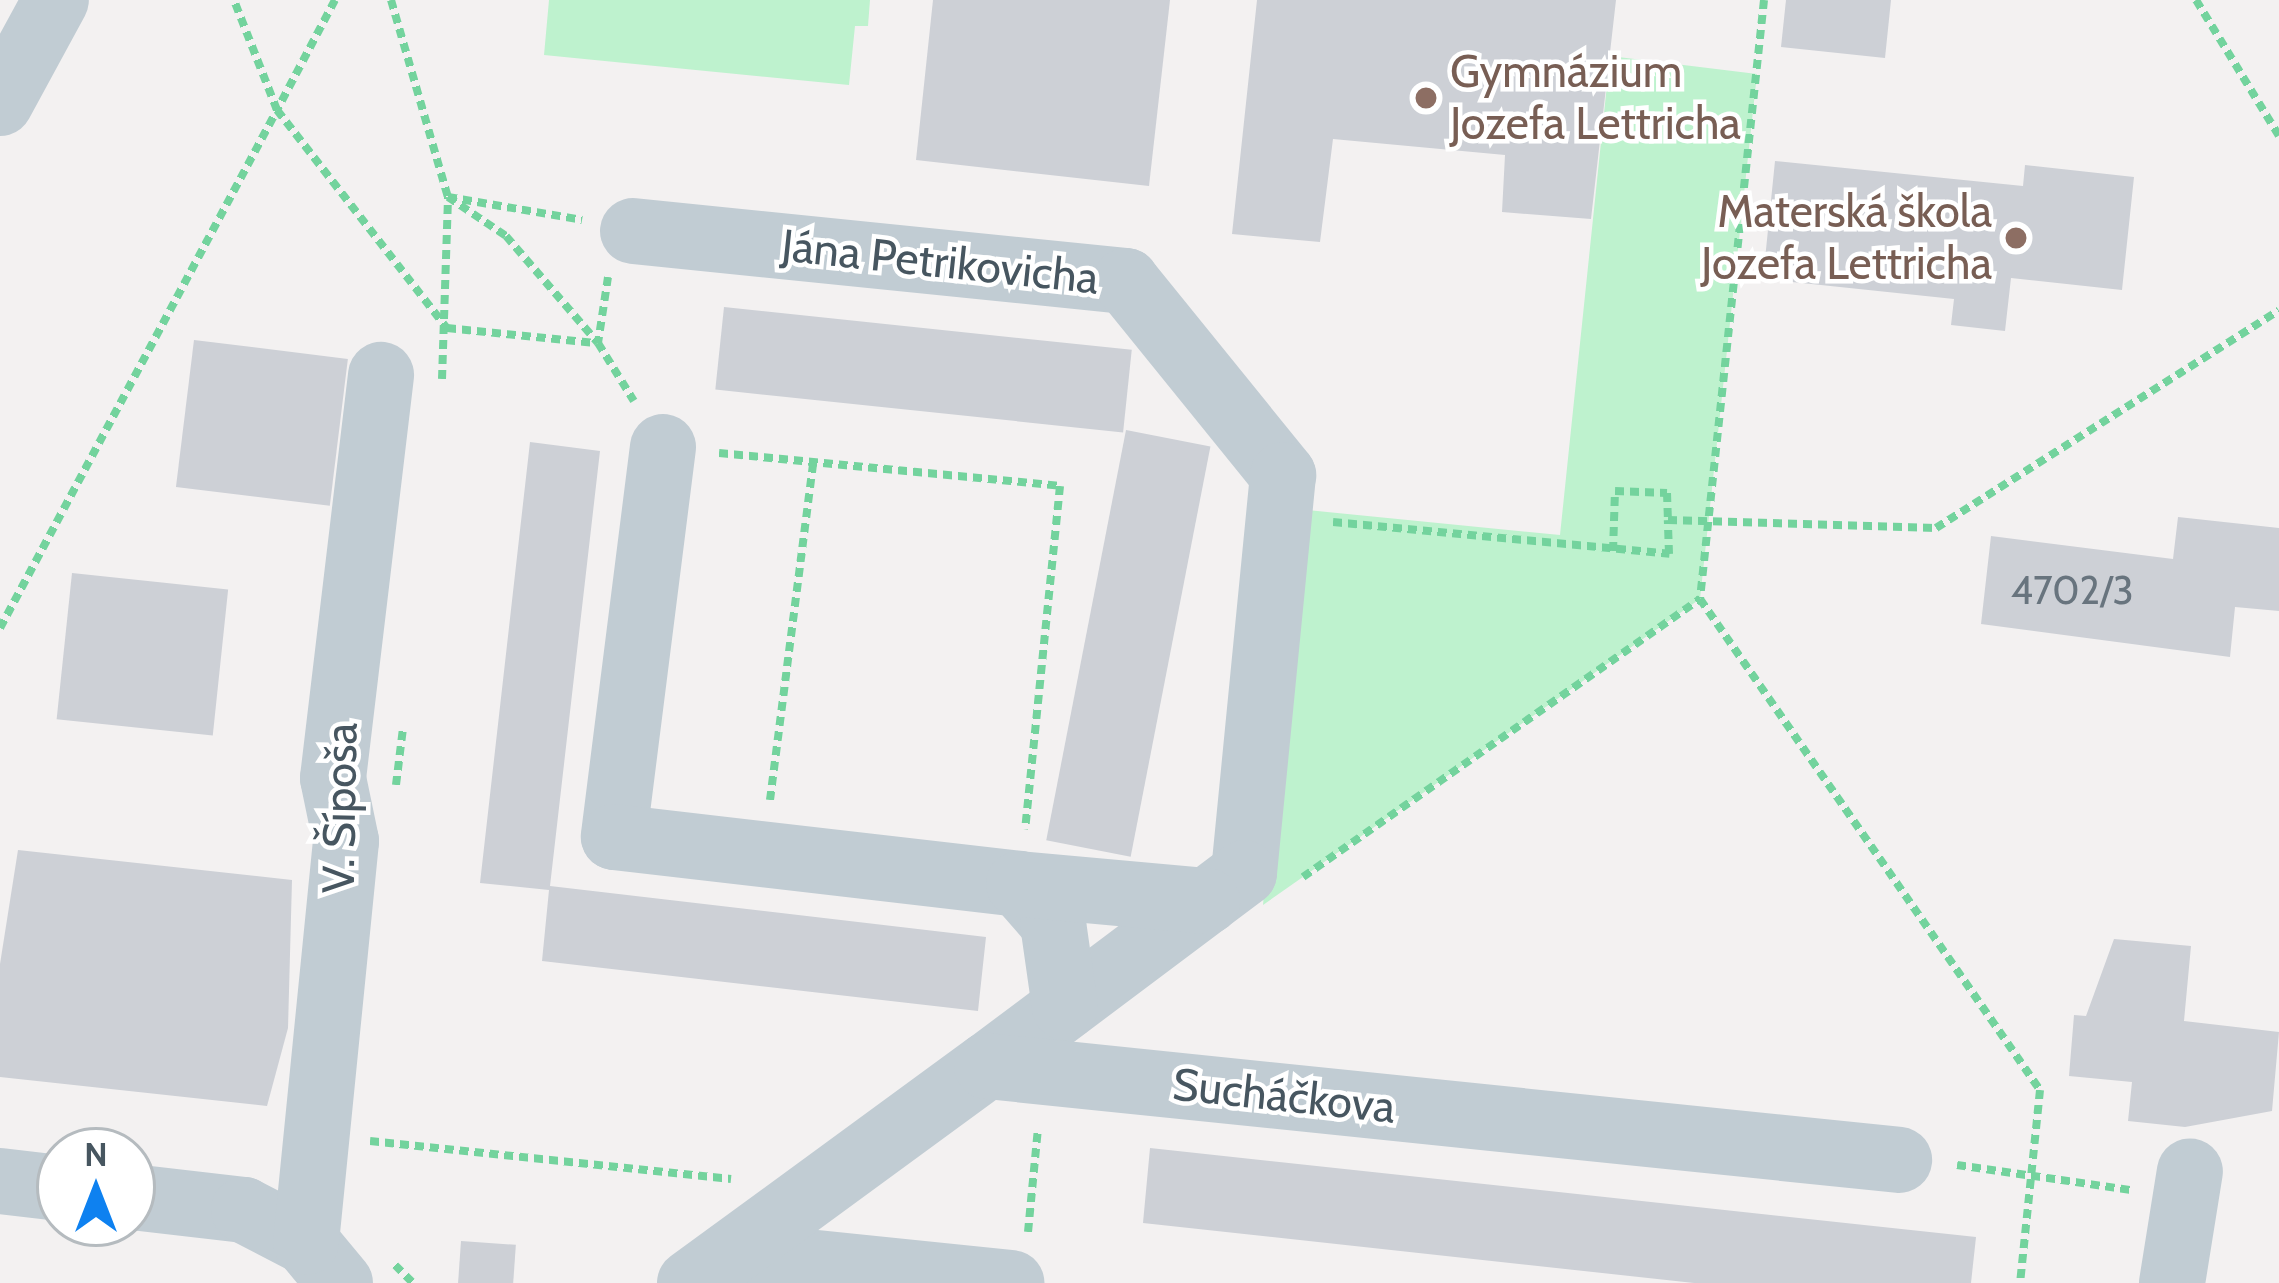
<!DOCTYPE html>
<meta charset="utf-8">
<style>
body{margin:0}
#map{position:relative;width:2279px;height:1283px;overflow:hidden;background:#f3f1f1;font-family:Cabin,sans-serif}
div>[style]{position:absolute}
[style*='--x']{left:calc(var(--x)*1px);top:calc(var(--y)*1px);width:calc(var(--w)*1px);rotate:calc(var(--a)*1deg)}
.green>*{inset:0;background:#bef2ce}
.building>*{inset:0;background:#cdd0d6;transform-origin:0 0}
.path>*{height:8px;margin-top:-4px;transform-origin:0;background:repeating-linear-gradient(90deg,#73d39d 0 9px,transparent 0 15px)}
.minor>*{height:66px;margin:-33px;padding:0 33px;transform-origin:33px;border-radius:33px;background:#c1ccd3}
.dots>*{width:33px;height:33px;translate:-50% -50%;box-sizing:border-box;border:6px solid #fff;border-radius:50%}
span{translate:-50% -50%;white-space:nowrap;text-align:center;line-height:1.15;-webkit-text-stroke:9px #fff;paint-order:stroke}
.number-label{font-size:39px;color:#68747e}
.number-label span{-webkit-text-stroke-width:0}
.education-label{font-size:45px;color:#785e54}
.left{translate:0 -50%;text-align:left}
.right{translate:-100% -50%;text-align:right}
.street-label{font-size:45px;color:#475660}
.north{position:absolute;left:36px;top:1127px;width:120px;height:120px;box-sizing:border-box;background:#fff;border:3px solid #b5bbbf;border-radius:50%;rotate:0deg;font-size:33px;font-weight:700;line-height:48px;text-align:center;color:#475660}
.north::after{content:'';display:block;margin:auto;width:42px;height:54px;background:#0e81f0;clip-path:polygon(50% 0,100% 100%,50% 72%,0 100%)}
</style>
<div id="map">
<div class="green">
<div style="clip-path:polygon(549px 0,870px 0,868px 26px,855px 26px,849px 85px,544px 55px)"></div>
<div style="clip-path:polygon(1610px 56px,1757px 74px,1700px 599px,1263px 905px,1297px 509px,1560px 535px)"></div>
</div>
<div class="building">
<div style="clip-path:polygon(933px 0,1170px 0,1149px 186px,916px 160px)"></div>
<div style="clip-path:polygon(1257px 0,1616px 0,1591px 219px,1502px 212px,1505px 155px,1333px 139px,1320px 242px,1232px 234px)"></div>
<div style="clip-path:polygon(1786px 0,1891px 0,1885px 58px,1781px 47px)"></div>
<div style="clip-path:polygon(1775px 161px,2023px 186px,2025px 165px,2134px 177px,2122px 290px,2011px 278px,2005px 331px,1951px 325px,1954px 299px,1763px 279px)"></div>
<div style="left:724px;top:307px;width:410px;height:83px;rotate:6deg"></div>
<div style="left:194px;top:340px;width:155px;height:148px;rotate:7deg"></div>
<div style="left:1126px;top:430px;width:86px;height:418px;rotate:11deg"></div>
<div style="clip-path:polygon(530px 442px,600px 451px,550px 886px,986px 937px,978px 1011px,542px 961px,549px 890px,480px 883px)"></div>
<div style="clip-path:polygon(2178px 517px,2279px 528px,2279px 611px,2235px 607px,2230px 657px,1981px 624px,1991px 536px,2173px 559px)"></div>
<div style="left:72px;top:573px;width:157px;height:147px;rotate:6deg"></div>
<div style="clip-path:polygon(18px 850px,292px 880px,288px 1028px,267px 1106px,0 1077px,0 964px)"></div>
<div style="clip-path:polygon(2114px 939px,2191px 946px,2184px 1021px,2279px 1032px,2272px 1111px,2185px 1127px,2128px 1121px,2132px 1082px,2069px 1076px,2074px 1015px,2086px 1016px)"></div>
<div style="clip-path:polygon(1150px 1148px,1976px 1237px,1971px 1283px,1694px 1283px,1143px 1223px)"></div>
<div style="left:461px;top:1241px;width:55px;height:42px;rotate:4deg"></div>
</div>
<div class="path">
<div style="--x:335;--y:0;--w:124;--a:117.8"></div>
<div style="--x:277;--y:110;--w:276;--a:52.1"></div>
<div style="--x:447;--y:328;--w:149;--a:5.8"></div>
<div style="--x:391;--y:0;--w:205;--a:73.9"></div>
<div style="--x:448;--y:197;--w:136;--a:9.7"></div>
<div style="--x:1764;--y:0;--w:602;--a:96.1"></div>
<div style="--x:1700;--y:599;--w:597;--a:55.3"></div>
<div style="--x:2040;--y:1090;--w:194;--a:95.9"></div>
<div style="--x:2196;--y:0;--w:159;--a:58.6"></div>
<div style="--x:608;--y:277;--w:67;--a:98.6"></div>
<div style="--x:598;--y:343;--w:68;--a:58.2"></div>
<div style="--x:442;--y:379;--w:182;--a:-88.1"></div>
<div style="--x:448;--y:197;--w:70;--a:33.9"></div>
<div style="--x:506;--y:236;--w:141;--a:49.3"></div>
<div style="--x:719;--y:453;--w:343;--a:5.5"></div>
<div style="--x:1060;--y:486;--w:345;--a:95.8"></div>
<div style="--x:1333;--y:522;--w:338;--a:5.4"></div>
<div style="--x:1669;--y:554;--w:34;--a:-92"></div>
<div style="--x:1668;--y:520;--w:268;--a:1.7"></div>
<div style="--x:1936;--y:528;--w:406;--a:-32.4"></div>
<div style="--x:1613;--y:551;--w:60;--a:-88.1"></div>
<div style="--x:1615;--y:491;--w:52;--a:2.2"></div>
<div style="--x:1667;--y:493;--w:27;--a:88"></div>
<div style="--x:0;--y:628;--w:587;--a:-61.86"></div>
<div style="--x:277;--y:110;--w:118;--a:-111.4"></div>
<div style="--x:396;--y:785;--w:57;--a:-83"></div>
<div style="--x:770;--y:800;--w:340;--a:-82.7"></div>
<div style="--x:1303;--y:877;--w:485;--a:-35"></div>
<div style="--x:370;--y:1141;--w:363;--a:6"></div>
<div style="--x:1957;--y:1165;--w:176;--a:8.2"></div>
<div style="--x:1028;--y:1232;--w:104;--a:-84.5"></div>
<div style="--x:395;--y:1265;--w:25;--a:45"></div>
</div>
<div class="minor">
<div style="--x:0;--y:103;--w:117;--a:-61.5"></div>
<div style="--x:633;--y:231;--w:496;--a:5.8"></div>
<div style="--x:1126;--y:281;--w:250;--a:51"></div>
<div style="--x:1283;--y:475;--w:400;--a:95.6"></div>
<div style="--x:1244;--y:873;--w:321;--a:143.1"></div>
<div style="--x:663;--y:447;--w:393;--a:97.2"></div>
<div style="--x:614;--y:837;--w:408;--a:6.6"></div>
<div style="--x:1019;--y:884;--w:52;--a:48.9"></div>
<div style="--x:1053;--y:923;--w:85;--a:81.9"></div>
<div style="--x:1019;--y:884;--w:189;--a:5.2"></div>
<div style="--x:0;--y:1181;--w:60;--a:6.7"></div>
<div style="--x:132;--y:1197;--w:113;--a:6.6"></div>
<div style="--x:244;--y:1210;--w:70;--a:27.3"></div>
<div style="--x:730;--y:1254;--w:283;--a:5.9"></div>
<div style="--x:340;--y:1283;--w:53;--a:-129.7"></div>
<div style="--x:306;--y:1242;--w:403;--a:-84.3"></div>
<div style="--x:346;--y:841;--w:64;--a:-101.7"></div>
<div style="--x:333;--y:778;--w:406;--a:-83.2"></div>
<div style="--x:690;--y:1283;--w:368;--a:-36.2"></div>
<div style="--x:987;--y:1066;--w:917;--a:5.88"></div>
<div style="--x:2172;--y:1283;--w:113;--a:-80.9"></div>
</div>
<div class="dots">
<div style="left:1426px;top:98px;background:#8d6e63"></div>
<div style="left:2016px;top:238px;background:#8d6e63"></div>
</div>
<div class="number-label">
<span style="left:2072px;top:590px">4702/3</span>
</div>
<div class="education-label">
<span class="left" style="left:1450px;top:98px">Gymnázium<br>Jozefa Lettricha</span>
<span class="right" style="left:1992px;top:238px">Materská škola<br>Jozefa Lettricha</span>
</div>
<div class="street-label">
<span style="left:940px;top:262px;rotate:6deg">Jána Petrikovicha</span>
<span style="left:340px;top:808px;rotate:-89deg">V. Šípoša</span>
<span style="left:1284px;top:1096px;rotate:6deg">Sucháčkova</span>
</div>
<div class="north">N</div>
</div>
